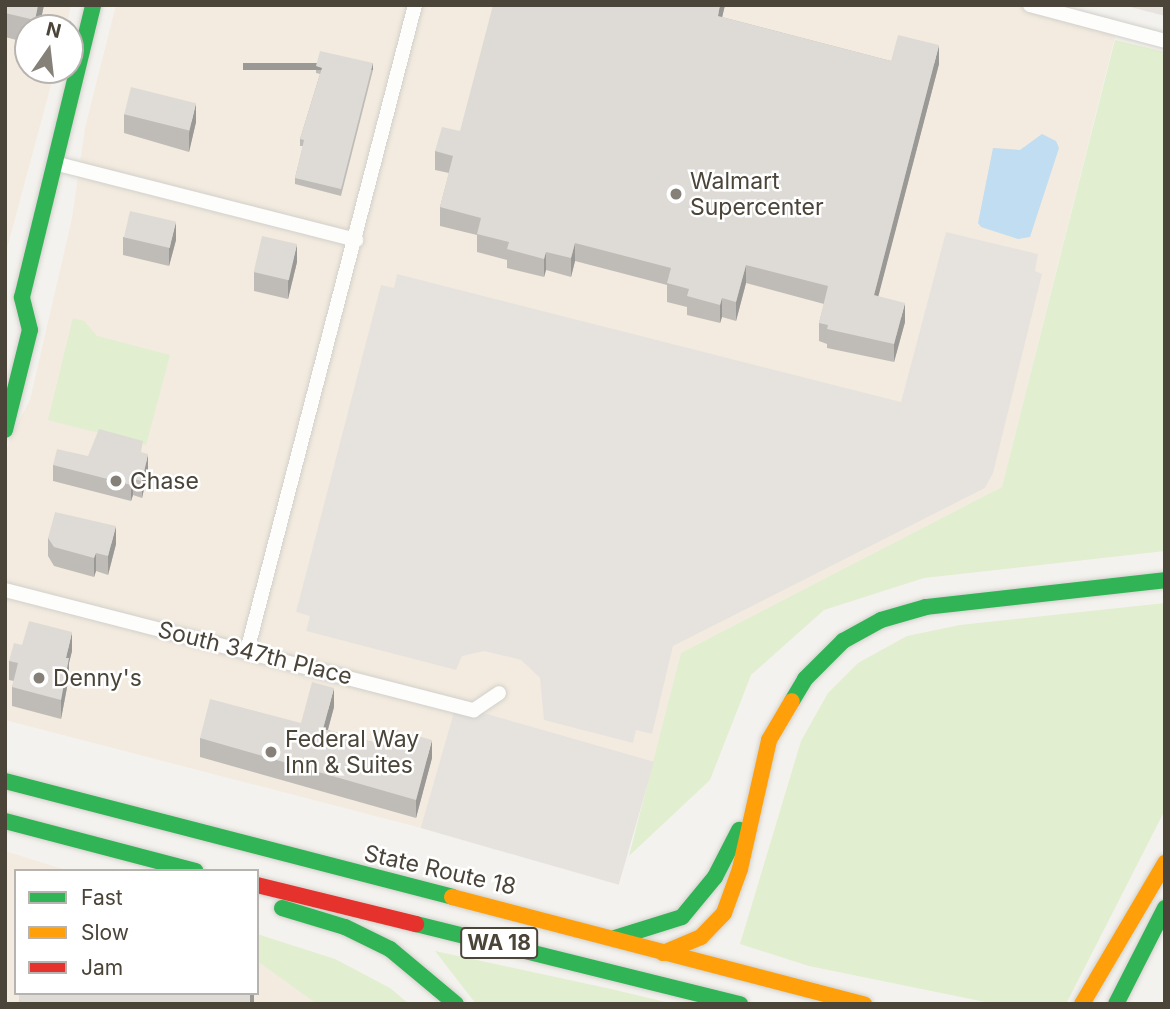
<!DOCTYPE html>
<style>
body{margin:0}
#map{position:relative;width:1170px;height:1009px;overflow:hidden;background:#f4f2ee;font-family:Inter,sans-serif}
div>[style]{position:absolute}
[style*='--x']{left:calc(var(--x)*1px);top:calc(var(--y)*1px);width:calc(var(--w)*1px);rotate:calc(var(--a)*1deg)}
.commercial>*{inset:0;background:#f3ebdf}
.industrial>*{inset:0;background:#e6e2de}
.green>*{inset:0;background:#e1eecf}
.parking>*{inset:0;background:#e6e3df;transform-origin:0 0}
.water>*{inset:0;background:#c0ddf1}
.roads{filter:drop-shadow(0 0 2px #d2d0cb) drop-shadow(0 0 2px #d2d0cb)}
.street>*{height:14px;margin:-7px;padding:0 7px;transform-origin:7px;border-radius:7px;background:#fdfdfc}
.fast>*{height:16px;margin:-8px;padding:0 8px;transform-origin:8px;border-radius:8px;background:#30b455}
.slow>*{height:16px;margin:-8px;padding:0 8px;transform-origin:8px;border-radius:8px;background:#ff9f0a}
.jam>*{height:16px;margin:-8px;padding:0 8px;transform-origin:8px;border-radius:8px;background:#e5322d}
.wall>*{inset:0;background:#bfbcb8}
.shaded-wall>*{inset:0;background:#9b9996;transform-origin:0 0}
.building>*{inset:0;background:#dedbd6;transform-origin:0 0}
.dots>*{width:19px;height:19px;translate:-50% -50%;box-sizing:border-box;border:4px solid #fff;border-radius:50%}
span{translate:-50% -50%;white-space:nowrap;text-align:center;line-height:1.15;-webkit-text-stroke:5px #fff;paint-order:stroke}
.shield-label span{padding:2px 5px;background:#fff;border:2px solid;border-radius:5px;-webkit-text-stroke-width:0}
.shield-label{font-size:21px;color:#4b4439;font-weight:700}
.poi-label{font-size:23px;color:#4b4439}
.left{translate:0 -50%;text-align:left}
.street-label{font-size:23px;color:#4b4439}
.frame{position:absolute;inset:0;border:7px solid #4b4439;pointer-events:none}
.legend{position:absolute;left:14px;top:869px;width:245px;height:126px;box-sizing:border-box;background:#fff;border:2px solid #b7b4b0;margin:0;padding:9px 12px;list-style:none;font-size:21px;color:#4b4439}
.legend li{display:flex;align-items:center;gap:14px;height:35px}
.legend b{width:35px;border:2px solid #b7b4b0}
.north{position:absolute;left:14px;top:14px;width:70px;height:70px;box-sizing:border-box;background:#fff;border:2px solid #b7b4b0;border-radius:50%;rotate:14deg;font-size:19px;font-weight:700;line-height:28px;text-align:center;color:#4b4439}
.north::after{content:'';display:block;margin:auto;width:24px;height:32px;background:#868178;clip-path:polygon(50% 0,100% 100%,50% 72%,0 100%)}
</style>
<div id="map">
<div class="commercial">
<div style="clip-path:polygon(5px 5px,71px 5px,66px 28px,28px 28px,28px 70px,55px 70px,5px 256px)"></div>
<div style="clip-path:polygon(116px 5px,1030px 5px,1117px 29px,1002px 487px,681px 653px,654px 763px,456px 705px,425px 829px,5px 720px,5px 457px,11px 435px,30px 400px,72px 218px,85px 128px)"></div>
<div style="clip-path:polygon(5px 851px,69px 871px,16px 871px,16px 993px,257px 993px,257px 961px,317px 1004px,5px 1004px)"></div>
</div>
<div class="industrial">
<div style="clip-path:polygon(1123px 5px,1165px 5px,1165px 16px)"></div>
</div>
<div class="green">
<div style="clip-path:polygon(1115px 40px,1165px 52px,1165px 551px,924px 578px,824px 610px,751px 675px,710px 780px,629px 856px,681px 653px,1002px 487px)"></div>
<div style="clip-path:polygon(73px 318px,84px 321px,97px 336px,170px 355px,146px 445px,48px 420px)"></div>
<div style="clip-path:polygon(1165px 603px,1165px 810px,1066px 1004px,995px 1004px,809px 966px,740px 944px,801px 741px,828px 693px,858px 663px,907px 636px,960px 625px)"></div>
<div style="clip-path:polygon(257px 934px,335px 959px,390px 988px,409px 1004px,317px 1004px,257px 961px)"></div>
<div style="clip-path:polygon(435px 951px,611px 989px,674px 1004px,476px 1004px)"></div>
</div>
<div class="parking">
<div style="clip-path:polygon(946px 232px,1038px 254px,1035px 271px,1042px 274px,993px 473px,985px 488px,673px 646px,652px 734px,636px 730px,633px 743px,544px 720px,540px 678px,521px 660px,484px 651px,462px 656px,456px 670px,306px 631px,310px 616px,296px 612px,381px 285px,394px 288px,397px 274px,901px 402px)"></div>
<div style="left:456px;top:705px;width:206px;height:128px;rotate:16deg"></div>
</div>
<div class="water">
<div style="clip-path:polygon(1042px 134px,1056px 141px,1059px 148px,1030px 237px,1018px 239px,981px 227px,978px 223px,993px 148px,1020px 150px)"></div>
</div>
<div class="roads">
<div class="street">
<div style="--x:1030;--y:5;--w:140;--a:14.9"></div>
<div style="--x:54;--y:163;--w:312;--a:14.3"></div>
<div style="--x:5;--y:590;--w:484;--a:14.4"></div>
<div style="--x:474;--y:710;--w:30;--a:-34"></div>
<div style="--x:247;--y:651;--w:667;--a:-75.42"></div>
</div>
<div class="fast">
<div style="--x:5;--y:430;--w:103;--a:-76"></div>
<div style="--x:30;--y:330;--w:34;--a:-104"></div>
<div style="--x:22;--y:297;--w:301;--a:-76.3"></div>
<div style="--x:792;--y:701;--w:26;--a:-59"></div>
<div style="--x:805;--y:679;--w:54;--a:-45"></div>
<div style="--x:843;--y:641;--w:43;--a:-28.9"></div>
<div style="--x:881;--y:620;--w:47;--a:-16.1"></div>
<div style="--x:926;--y:607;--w:241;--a:-6.4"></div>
<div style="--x:5;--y:781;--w:462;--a:14.5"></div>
<div style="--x:5;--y:821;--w:197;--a:14.7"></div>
<div style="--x:282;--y:908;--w:66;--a:16.8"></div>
<div style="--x:345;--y:927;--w:50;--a:26.1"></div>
<div style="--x:390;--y:949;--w:86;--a:39.8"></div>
<div style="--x:416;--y:924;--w:334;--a:13.9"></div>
<div style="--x:615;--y:938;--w:70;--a:-17.4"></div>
<div style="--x:682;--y:917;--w:52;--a:-50.5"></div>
<div style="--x:715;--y:877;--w:53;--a:-62.9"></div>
<div style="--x:1116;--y:1004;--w:108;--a:-63"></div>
</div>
<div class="slow">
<div style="--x:452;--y:897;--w:426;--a:14.6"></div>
<div style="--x:663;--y:953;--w:41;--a:-22.8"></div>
<div style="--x:701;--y:937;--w:33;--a:-46"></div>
<div style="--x:724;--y:913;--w:47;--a:-70"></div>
<div style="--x:740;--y:869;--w:132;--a:-77.3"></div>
<div style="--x:769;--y:740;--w:45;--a:-59.5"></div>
<div style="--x:1082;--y:1004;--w:164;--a:-59.5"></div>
</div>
<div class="jam">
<div style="--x:257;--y:885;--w:164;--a:13.8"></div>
</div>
</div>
<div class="wall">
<div style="clip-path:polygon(5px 5px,44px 5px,39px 28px,28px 28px,28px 43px,5px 37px)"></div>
<div style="clip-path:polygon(725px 5px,722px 17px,891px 61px,939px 64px,878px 296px,905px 322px,894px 362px,827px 348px,827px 344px,819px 341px,819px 323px,824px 304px,746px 283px,736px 321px,722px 317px,720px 323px,687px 315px,687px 307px,667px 302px,667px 285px,575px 261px,571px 277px,546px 270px,544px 277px,507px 268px,507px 260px,477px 252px,477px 235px,440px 226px,440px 207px,449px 173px,435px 170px,435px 151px,460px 131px)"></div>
<div style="clip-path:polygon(316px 66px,373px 70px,341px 196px,295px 184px,295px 178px,303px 146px,300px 146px,300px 139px,320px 74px,316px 73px)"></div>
<div style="clip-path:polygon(124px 114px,196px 122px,189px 152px,124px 133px)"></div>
<div style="clip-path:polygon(123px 237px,176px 240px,169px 266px,123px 255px)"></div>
<div style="clip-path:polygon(297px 262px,288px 299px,254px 291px,254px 272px)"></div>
<div style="clip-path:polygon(143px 453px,148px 471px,142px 498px,133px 495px,131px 501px,53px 481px,53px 465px,88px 456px)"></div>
<div style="clip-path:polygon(48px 538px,116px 544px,108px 575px,96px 571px,94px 577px,54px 566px,48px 556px)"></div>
<div style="clip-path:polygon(22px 645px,72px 651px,69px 663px,69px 677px,61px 719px,12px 706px,12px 687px,14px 681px,9px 680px,9px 661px)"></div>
<div style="clip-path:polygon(334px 707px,328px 730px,432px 758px,416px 818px,200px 757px,200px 738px,301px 723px)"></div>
</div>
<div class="shaded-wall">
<div style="clip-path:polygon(38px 5px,44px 5px,39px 28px,35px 28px,35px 20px)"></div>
<div style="clip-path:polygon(720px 5px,725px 5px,718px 35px,718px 16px)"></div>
<div style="clip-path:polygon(939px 45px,939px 64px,874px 313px,874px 295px)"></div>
<div style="left:373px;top:63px;width:7px;height:130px;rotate:90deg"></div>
<div style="clip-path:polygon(196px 103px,196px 122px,189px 152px,189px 133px)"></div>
<div style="clip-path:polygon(176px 222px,176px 240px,169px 266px,169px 249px)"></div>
<div style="clip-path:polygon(575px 243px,575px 261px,571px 277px,571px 258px)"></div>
<div style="clip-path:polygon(297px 244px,297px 262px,288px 299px,288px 280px)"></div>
<div style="clip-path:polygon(546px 252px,546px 270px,544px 277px,544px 259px)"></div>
<div style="clip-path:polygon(746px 265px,746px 283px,736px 321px,736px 302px)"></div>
<div style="clip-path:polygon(722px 298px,722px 317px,720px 323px,720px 305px)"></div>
<div style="clip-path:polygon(905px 303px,905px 322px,894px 362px,894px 344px)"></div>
<div style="clip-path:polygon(148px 454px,148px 471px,142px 498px,142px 481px)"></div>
<div style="clip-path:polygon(133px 479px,133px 495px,131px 501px,131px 485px)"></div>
<div style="clip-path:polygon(116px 526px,116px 544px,108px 575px,108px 556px)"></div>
<div style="clip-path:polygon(96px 553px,96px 571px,94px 577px,94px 558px)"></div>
<div style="clip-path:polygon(72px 632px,72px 651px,69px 663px,69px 677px,61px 719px,61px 700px,66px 658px)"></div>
<div style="clip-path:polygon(334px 688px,334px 707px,323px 747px,323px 729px)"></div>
<div style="clip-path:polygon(432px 740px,432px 758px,416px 818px,416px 800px)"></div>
<div style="clip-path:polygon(250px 993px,254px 993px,254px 1004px,248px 1004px)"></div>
</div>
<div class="building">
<div style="clip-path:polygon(5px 5px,38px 5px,35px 20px,5px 13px)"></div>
<div style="clip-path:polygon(493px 5px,720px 5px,718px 16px,891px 61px,898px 35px,939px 45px,874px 295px,905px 303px,894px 344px,827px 329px,828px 325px,819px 323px,828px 286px,746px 265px,736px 302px,722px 298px,720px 305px,687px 296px,689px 289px,667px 283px,671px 268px,575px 243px,571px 258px,546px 252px,544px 259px,507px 249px,509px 242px,477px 234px,481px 218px,440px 207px,453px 156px,435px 151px,442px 127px,460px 131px)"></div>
<div style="clip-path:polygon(320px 51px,373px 63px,341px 189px,295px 178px,304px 140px,300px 139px,322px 68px,316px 66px)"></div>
<div style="left:131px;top:87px;width:67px;height:28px;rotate:14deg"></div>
<div style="left:130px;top:211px;width:47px;height:27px;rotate:13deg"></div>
<div style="left:262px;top:236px;width:36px;height:37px;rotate:13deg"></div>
<div style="clip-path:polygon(99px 429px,143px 441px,141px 452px,148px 454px,142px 481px,133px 479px,131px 485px,53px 465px,57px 449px,88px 456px)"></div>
<div style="clip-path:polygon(55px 512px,116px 526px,108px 556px,96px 553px,94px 558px,54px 547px,48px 538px)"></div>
<div style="clip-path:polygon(29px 621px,72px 632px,66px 658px,69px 658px,61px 700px,12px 687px,18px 663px,9px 661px,14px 643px,22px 645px)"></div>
<div style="clip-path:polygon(312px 682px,334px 688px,323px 729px,388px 746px,393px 729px,432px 740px,416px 800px,200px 738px,210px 699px,301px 723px)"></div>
<div style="left:19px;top:993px;width:231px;height:11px"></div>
</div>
<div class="dots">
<div style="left:676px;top:194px;background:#868178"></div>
<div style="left:116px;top:481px;background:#868178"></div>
<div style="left:39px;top:678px;background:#868178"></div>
<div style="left:271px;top:752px;background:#868178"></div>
</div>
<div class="shield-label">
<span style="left:499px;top:943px">WA 18</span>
</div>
<div class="poi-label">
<span class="left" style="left:690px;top:194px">Walmart<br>Supercenter</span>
<span class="left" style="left:130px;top:481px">Chase</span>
<span class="left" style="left:53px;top:678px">Denny's</span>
<span class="left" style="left:285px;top:752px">Federal Way<br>Inn &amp; Suites</span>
</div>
<div class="street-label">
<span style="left:255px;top:653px;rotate:14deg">South 347th Place</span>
<span style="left:440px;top:870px;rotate:13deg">State Route 18</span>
</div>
<div class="frame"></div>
<ul class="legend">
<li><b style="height:9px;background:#30b455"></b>Fast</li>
<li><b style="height:9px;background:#ff9f0a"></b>Slow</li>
<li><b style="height:9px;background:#e5322d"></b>Jam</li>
</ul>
<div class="north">N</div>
</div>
